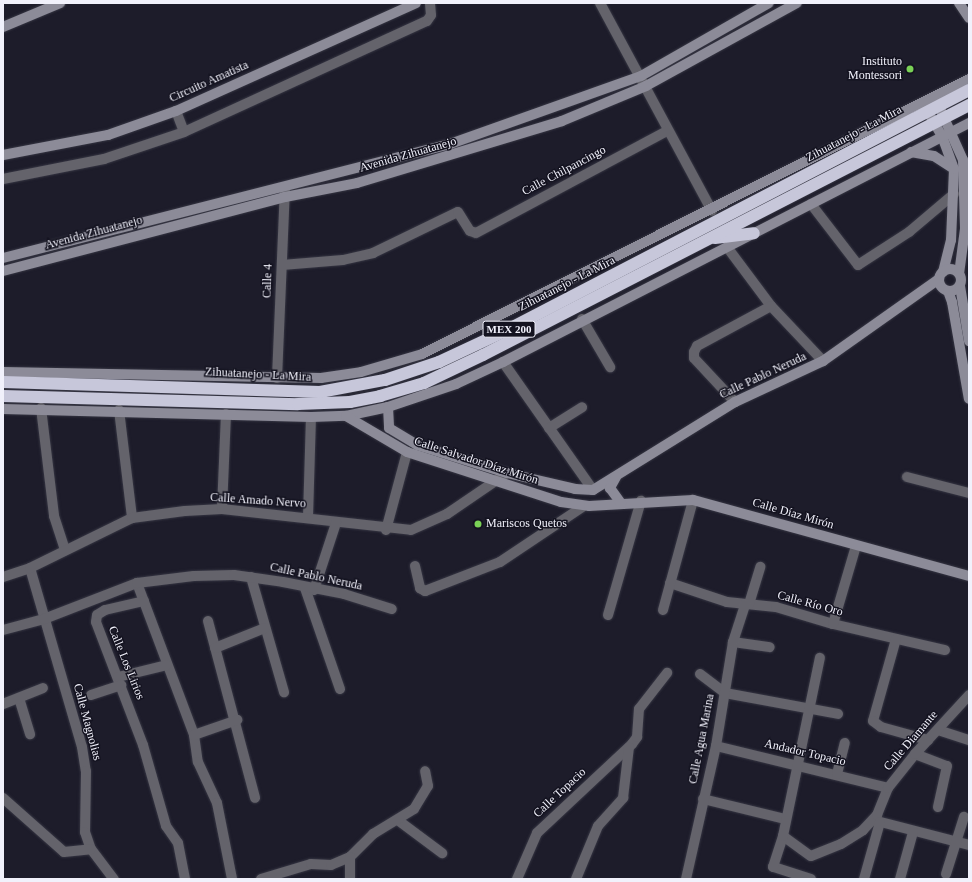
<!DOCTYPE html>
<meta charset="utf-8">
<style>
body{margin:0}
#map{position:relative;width:972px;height:882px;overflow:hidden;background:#1d1c2a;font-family:"Times New Roman",serif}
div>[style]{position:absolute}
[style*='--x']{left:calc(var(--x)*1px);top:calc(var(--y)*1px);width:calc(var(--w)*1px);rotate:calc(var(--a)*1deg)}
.roads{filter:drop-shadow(0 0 1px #363643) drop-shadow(0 0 1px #363643)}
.street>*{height:10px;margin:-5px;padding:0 5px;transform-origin:5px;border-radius:5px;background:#64636b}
.secondary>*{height:10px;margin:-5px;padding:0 5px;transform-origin:5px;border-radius:5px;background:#8c8b98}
.secondary>.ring{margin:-5px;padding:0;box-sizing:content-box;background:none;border:10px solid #8c8b98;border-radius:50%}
.highway>*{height:12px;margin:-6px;padding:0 6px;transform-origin:6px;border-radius:6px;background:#c7c7da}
.dots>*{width:11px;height:11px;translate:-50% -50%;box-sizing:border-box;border:2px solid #141320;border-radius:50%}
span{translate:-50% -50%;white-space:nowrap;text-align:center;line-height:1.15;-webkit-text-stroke:3px #141320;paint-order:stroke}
.shield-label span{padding:1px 3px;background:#141320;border:1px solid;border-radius:3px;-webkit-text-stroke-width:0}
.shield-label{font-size:11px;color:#f1f1fb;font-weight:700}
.poi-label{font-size:12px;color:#f1f1fb}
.right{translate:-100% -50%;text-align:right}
.left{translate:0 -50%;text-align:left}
.street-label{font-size:12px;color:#f1f1fb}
.frame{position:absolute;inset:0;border:4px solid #f1f1fb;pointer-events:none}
</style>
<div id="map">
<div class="roads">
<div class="street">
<div style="--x:600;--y:3;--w:236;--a:61.7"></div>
<div style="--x:176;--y:111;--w:22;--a:69"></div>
<div style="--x:3;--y:179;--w:103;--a:-11.2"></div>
<div style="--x:104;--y:159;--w:84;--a:-18.6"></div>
<div style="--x:184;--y:132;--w:267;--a:-24.6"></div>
<div style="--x:427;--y:21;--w:7;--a:-56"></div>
<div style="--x:431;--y:15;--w:12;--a:-95"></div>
<div style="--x:811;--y:204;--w:77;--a:52.4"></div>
<div style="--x:858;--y:265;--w:61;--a:-32.9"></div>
<div style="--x:909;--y:232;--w:59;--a:-40.2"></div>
<div style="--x:727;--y:247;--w:74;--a:53.3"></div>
<div style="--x:771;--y:306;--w:76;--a:46.6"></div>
<div style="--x:282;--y:265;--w:61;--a:-4.7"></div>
<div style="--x:343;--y:260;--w:31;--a:-13"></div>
<div style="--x:373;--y:253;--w:94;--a:-25.8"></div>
<div style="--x:458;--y:212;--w:22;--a:58"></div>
<div style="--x:470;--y:231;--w:6;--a:18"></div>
<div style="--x:476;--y:233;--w:217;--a:-28.1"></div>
<div style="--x:582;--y:319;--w:56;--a:59.7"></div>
<div style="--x:503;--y:362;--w:156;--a:54.9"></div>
<div style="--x:277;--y:378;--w:188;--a:-87.6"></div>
<div style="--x:735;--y:402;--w:60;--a:-133"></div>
<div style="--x:694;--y:358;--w:6;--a:-90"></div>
<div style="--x:694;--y:352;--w:7;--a:-63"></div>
<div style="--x:697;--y:346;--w:84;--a:-28.4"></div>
<div style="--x:41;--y:408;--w:109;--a:83.1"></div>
<div style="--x:54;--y:516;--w:36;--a:72"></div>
<div style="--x:119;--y:410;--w:109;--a:83.1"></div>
<div style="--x:549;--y:428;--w:39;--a:-32"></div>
<div style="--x:907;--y:477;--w:64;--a:14.5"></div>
<div style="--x:222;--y:509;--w:95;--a:-87.6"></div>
<div style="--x:308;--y:517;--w:100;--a:-88.3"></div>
<div style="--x:386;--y:530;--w:81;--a:-74.9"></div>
<div style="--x:415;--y:566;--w:23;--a:77"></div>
<div style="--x:420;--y:588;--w:6;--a:31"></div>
<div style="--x:425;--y:591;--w:80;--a:-21.1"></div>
<div style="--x:500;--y:562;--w:101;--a:-33.7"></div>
<div style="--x:30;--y:568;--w:186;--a:73.8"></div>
<div style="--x:82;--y:747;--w:24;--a:81"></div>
<div style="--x:86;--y:771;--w:61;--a:90.9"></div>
<div style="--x:85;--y:832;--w:18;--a:71"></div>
<div style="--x:91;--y:849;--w:38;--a:53"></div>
<div style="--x:3;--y:577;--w:28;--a:-18"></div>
<div style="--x:30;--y:568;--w:114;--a:-26.1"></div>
<div style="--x:132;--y:518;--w:53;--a:-7.5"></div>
<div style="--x:185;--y:511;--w:37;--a:-3"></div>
<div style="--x:222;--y:509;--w:190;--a:6.3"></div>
<div style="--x:411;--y:530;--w:39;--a:-24"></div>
<div style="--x:447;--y:514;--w:73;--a:-34.3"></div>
<div style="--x:251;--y:577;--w:120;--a:74"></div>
<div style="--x:137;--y:583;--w:162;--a:69.4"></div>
<div style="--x:194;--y:735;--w:27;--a:82"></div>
<div style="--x:198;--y:762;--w:45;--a:65.1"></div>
<div style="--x:217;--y:803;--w:77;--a:78.8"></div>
<div style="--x:670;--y:583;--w:60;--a:18.4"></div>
<div style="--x:727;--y:602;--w:49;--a:5.8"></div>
<div style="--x:776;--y:607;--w:59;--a:16.6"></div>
<div style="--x:833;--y:624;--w:115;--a:13.1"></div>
<div style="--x:305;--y:588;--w:107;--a:70.9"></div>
<div style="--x:314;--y:590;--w:71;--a:-71.8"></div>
<div style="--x:144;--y:601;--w:40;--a:167"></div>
<div style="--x:105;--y:610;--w:9;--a:148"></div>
<div style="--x:97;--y:615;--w:7;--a:98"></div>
<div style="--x:96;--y:622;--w:132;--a:69.1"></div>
<div style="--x:143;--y:745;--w:84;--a:74.1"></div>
<div style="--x:166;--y:826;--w:21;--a:55"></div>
<div style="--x:178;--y:843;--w:37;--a:79"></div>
<div style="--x:749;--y:604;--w:39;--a:-73"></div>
<div style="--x:663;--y:610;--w:114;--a:-74.7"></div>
<div style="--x:608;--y:615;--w:119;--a:-73.9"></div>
<div style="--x:208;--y:621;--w:183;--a:75.1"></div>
<div style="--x:833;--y:624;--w:81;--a:-73.6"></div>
<div style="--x:3;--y:630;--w:42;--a:-15"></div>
<div style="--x:44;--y:619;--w:100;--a:-21.2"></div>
<div style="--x:137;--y:583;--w:57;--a:-7"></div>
<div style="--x:194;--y:576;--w:40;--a:-1.4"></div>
<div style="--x:234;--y:575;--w:49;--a:8.1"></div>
<div style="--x:283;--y:582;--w:62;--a:11.1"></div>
<div style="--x:344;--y:594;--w:50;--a:17.4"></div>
<div style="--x:896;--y:639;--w:85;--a:105.7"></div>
<div style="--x:873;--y:721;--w:10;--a:37"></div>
<div style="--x:881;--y:727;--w:49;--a:15.5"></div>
<div style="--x:733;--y:642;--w:37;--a:8"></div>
<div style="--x:215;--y:648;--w:54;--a:-21.8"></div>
<div style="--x:700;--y:674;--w:31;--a:37"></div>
<div style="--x:725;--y:693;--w:115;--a:10.5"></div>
<div style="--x:118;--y:677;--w:50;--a:-13.8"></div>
<div style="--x:91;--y:695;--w:32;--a:-18"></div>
<div style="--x:19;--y:698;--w:38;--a:73"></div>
<div style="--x:3;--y:704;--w:43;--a:-21.8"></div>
<div style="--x:938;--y:730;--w:33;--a:18"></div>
<div style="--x:194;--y:735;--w:46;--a:-19.2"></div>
<div style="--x:716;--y:746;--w:177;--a:13.7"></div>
<div style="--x:915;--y:754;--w:34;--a:21"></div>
<div style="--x:947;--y:766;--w:42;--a:102.4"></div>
<div style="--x:837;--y:774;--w:32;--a:-76"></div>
<div style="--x:3;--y:798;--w:81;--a:41.5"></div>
<div style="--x:64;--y:852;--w:27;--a:-6"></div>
<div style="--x:703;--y:799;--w:84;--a:13.7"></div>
<div style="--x:873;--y:820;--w:99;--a:14.6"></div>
<div style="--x:399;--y:821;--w:54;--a:36.7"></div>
<div style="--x:783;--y:836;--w:34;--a:36"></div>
<div style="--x:811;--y:856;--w:32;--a:-22"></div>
<div style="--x:841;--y:844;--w:26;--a:-32"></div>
<div style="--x:863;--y:830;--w:21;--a:-47"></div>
<div style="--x:877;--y:815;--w:29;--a:-68"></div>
<div style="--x:888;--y:788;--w:43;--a:-51.5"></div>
<div style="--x:915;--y:754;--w:80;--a:-47.5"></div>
<div style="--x:946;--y:874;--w:60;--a:-72.5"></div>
<div style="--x:261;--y:879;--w:52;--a:-16.7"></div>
<div style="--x:311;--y:864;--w:20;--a:3"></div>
<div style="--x:331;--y:865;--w:21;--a:-23"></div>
<div style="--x:350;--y:857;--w:33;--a:-45"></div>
<div style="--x:373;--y:834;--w:48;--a:-31.4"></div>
<div style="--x:414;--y:809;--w:27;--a:-59"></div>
<div style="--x:428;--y:786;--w:15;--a:-101"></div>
<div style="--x:350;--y:879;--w:22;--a:-90"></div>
<div style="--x:517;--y:879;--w:50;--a:-66.5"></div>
<div style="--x:537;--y:833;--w:130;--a:-43.1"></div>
<div style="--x:632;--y:744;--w:9;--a:-54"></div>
<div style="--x:637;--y:737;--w:28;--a:-86"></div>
<div style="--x:639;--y:709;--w:46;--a:-52.1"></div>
<div style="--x:576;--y:879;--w:57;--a:-67.5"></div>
<div style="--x:598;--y:826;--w:38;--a:-48"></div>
<div style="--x:623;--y:798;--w:51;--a:-83.3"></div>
<div style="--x:686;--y:879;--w:136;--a:-77.3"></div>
<div style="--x:716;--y:746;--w:105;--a:-80.7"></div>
<div style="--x:733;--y:642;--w:39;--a:-72"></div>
<div style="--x:811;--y:879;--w:40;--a:-162"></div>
<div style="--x:773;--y:867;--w:33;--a:-72"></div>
<div style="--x:783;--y:836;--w:182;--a:-78.3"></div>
<div style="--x:864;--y:879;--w:59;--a:-74.3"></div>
<div style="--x:900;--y:879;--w:49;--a:-74.5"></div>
</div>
<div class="secondary">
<div style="--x:959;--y:3;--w:18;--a:56"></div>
<div style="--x:3;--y:27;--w:62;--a:-22.8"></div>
<div style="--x:924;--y:105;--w:36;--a:60"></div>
<div style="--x:942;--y:136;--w:35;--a:70"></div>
<div style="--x:954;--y:169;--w:71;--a:92.4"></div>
<div style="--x:951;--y:240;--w:33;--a:104"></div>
<div style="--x:941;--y:111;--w:54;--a:65.8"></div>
<div style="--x:963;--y:160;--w:69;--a:88.3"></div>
<div style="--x:965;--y:229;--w:45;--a:97.6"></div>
<div style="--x:911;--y:152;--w:23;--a:10"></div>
<div style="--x:934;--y:156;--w:24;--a:33"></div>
<div style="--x:3;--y:155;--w:107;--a:-10.8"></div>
<div style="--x:108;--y:135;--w:72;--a:-19.4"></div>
<div style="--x:176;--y:111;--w:263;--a:-24.2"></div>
<div style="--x:3;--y:258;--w:461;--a:-14.3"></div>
<div style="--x:450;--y:144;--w:203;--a:-19.6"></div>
<div style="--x:641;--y:76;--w:147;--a:-29.7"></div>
<div class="ring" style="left:939px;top:269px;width:12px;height:12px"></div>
<div style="--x:3;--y:271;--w:292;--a:-14.7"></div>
<div style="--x:285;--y:197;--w:73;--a:-11"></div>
<div style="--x:357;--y:183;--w:214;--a:-16.8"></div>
<div style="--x:562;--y:121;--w:91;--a:-22.6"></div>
<div style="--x:646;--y:86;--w:172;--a:-28.8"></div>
<div style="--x:960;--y:286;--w:56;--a:80.7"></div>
<div style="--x:948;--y:291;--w:12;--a:70"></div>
<div style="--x:952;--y:302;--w:98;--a:80.1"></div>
<div style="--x:3;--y:372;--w:318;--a:1.1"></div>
<div style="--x:321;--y:378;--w:40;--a:-8.5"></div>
<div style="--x:361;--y:372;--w:64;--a:-16.4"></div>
<div style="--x:422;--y:354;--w:612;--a:-26.69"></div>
<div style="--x:388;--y:407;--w:21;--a:87"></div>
<div style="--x:389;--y:428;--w:33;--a:31"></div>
<div style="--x:417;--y:445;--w:94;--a:17.3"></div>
<div style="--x:507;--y:473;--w:70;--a:13.2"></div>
<div style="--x:575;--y:489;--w:18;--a:3"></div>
<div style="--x:593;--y:490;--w:167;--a:-31.8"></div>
<div style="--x:735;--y:402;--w:97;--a:-25"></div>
<div style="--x:823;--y:361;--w:142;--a:-35.3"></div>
<div style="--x:3;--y:409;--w:308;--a:1.5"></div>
<div style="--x:311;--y:417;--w:35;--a:-2"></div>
<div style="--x:346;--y:416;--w:43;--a:-12.1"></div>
<div style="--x:388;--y:407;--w:72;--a:-18.7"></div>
<div style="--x:456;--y:384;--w:52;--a:-25.1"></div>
<div style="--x:503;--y:362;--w:524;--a:-27.15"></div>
<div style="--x:346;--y:416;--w:71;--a:30.5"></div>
<div style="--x:407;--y:452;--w:162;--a:18"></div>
<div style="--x:561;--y:502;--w:28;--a:8"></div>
<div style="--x:589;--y:506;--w:104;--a:-3.3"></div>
<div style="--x:693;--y:500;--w:286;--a:15.4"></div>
<div style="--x:616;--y:477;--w:13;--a:119"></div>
<div style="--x:610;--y:488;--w:19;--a:54"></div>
</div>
<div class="highway">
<div style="--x:715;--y:238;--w:39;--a:-7"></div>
<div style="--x:3;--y:382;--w:317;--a:1.8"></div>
<div style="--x:320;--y:392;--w:66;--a:-10.5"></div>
<div style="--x:385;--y:380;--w:57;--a:-18.4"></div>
<div style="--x:439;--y:362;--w:71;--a:-25.1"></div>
<div style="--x:503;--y:332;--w:525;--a:-27.44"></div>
<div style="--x:3;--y:396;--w:295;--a:1.6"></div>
<div style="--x:298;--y:404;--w:52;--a:-2.2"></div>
<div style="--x:350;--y:402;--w:31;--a:-11"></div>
<div style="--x:380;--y:396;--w:46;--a:-16.5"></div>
<div style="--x:424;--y:383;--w:65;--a:-25.4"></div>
<div style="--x:483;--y:355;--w:547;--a:-27.22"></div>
</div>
</div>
<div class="dots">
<div style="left:910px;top:69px;background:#7ad156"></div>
<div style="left:478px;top:524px;background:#7ad156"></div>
</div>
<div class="shield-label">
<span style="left:509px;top:329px">MEX 200</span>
</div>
<div class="poi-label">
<span class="right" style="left:902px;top:69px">Instituto<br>Montessori</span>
<span class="left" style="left:486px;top:524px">Mariscos Quetos</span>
</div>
<div class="street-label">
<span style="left:209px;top:82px;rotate:-24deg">Circuito Amatista</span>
<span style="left:854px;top:134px;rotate:-28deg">Zihuatanejo - La Mira</span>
<span style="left:408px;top:155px;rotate:-16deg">Avenida Zihuatanejo</span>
<span style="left:564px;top:171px;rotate:-28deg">Calle Chilpancingo</span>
<span style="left:94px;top:233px;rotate:-15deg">Avenida Zihuatanejo</span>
<span style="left:268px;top:281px;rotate:-88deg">Calle 4</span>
<span style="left:567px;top:284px;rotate:-27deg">Zihuatanejo - La Mira</span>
<span style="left:258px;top:375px;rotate:3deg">Zihuatanejo - La Mira</span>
<span style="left:763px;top:376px;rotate:-25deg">Calle Pablo Neruda</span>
<span style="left:476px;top:461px;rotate:18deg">Calle Salvador Díaz Mirón</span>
<span style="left:258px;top:501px;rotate:4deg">Calle Amado Nervo</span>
<span style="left:793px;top:514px;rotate:16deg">Calle Díaz Mirón</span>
<span style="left:316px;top:577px;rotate:12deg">Calle Pablo Neruda</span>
<span style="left:810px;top:604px;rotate:15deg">Calle Río Oro</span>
<span style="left:126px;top:663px;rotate:68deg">Calle Los Lirios</span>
<span style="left:87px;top:722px;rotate:75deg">Calle Magnolias</span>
<span style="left:702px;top:739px;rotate:-79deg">Calle Agua Marina</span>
<span style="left:911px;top:741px;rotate:-49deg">Calle Diamante</span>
<span style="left:805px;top:753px;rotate:13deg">Andador Topacio</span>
<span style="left:560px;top:793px;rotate:-43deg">Calle Topacio</span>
</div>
<div class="frame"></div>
</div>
